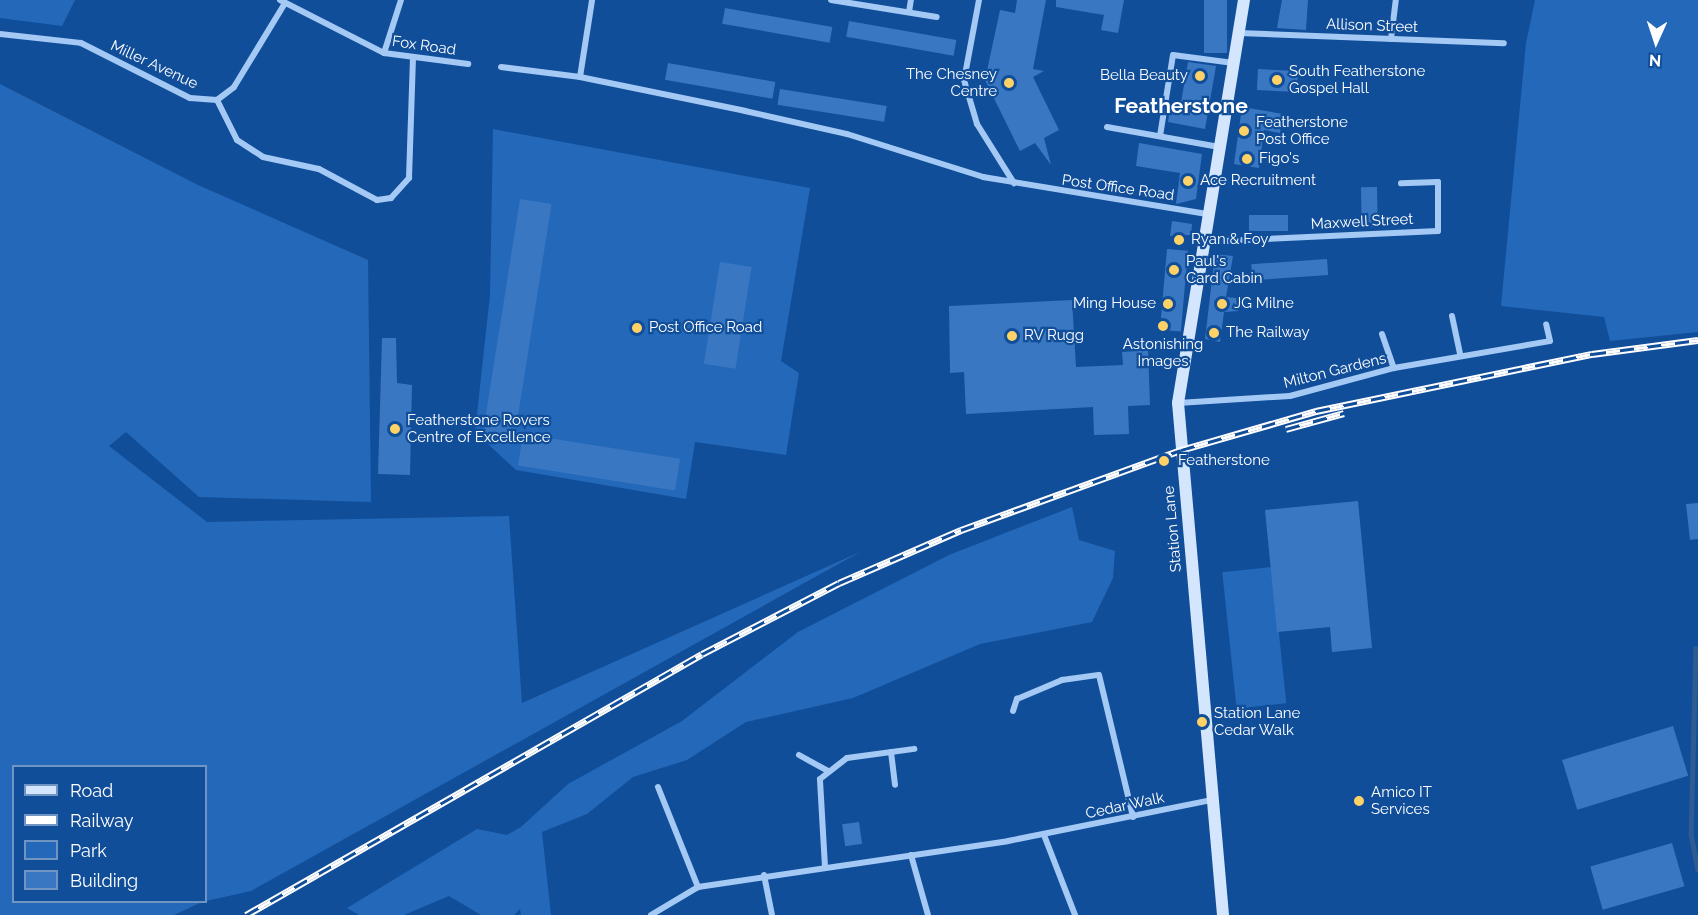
<!DOCTYPE html>
<style>
body{margin:0}
#map{position:relative;width:1698px;height:915px;overflow:hidden;background:#114e9a;font-family:Raleway,sans-serif}
div>[style]{position:absolute}
[style*='--x']{left:calc(var(--x)*1px);top:calc(var(--y)*1px);width:calc(var(--w)*1px);rotate:calc(var(--a)*1deg)}
.green>*{inset:0;background:#2368b9;transform-origin:0 0}
.stream>*{height:4.5px;margin:-2.25px;padding:0 2.25px;transform-origin:2.25px;border-radius:2.25px;background:#2f5b93}
.building>*{inset:0;background:#3a77c2;transform-origin:0 0}
.minor>*{height:6px;margin:-3px;padding:0 3px;transform-origin:3px;border-radius:3px;background:#a4c9f4}
.secondary>*{height:12px;margin:-6px;padding:0 6px;transform-origin:6px;border-radius:6px;background:#d4e6fd}
.rail>*{height:7px;margin-top:-3.5px;transform-origin:0;background:repeating-linear-gradient(90deg,#114e9a 0 14px,#fff 0 28px);box-sizing:border-box;border-block:2px solid #fff}
.dots>*{width:16px;height:16px;translate:-50% -50%;box-sizing:border-box;border:3px solid #114e9a;border-radius:50%}
span{translate:-50% -50%;white-space:nowrap;text-align:center;line-height:1.15;-webkit-text-stroke:4.5px #114e9a;paint-order:stroke}
.street-label{font-size:15px;color:#fff}
.poi-label{font-size:15px;color:#fff}
.left{translate:0 -50%;text-align:left}
.right{translate:-100% -50%;text-align:right}
.district-label{font-size:21px;color:#fff;font-weight:700}
.legend{position:absolute;left:12px;top:765px;width:195px;height:138px;box-sizing:border-box;background:#114e9a;border:2px solid #7095c2;margin:0;padding:8px 10px;list-style:none;font-size:18px;color:#fff}
.legend li{display:flex;align-items:center;gap:12px;height:30px}
.legend b{width:30px;border:2px solid #7095c2}
.north{position:absolute;left:1626px;top:12px;width:60px;height:60px;-webkit-text-stroke:4px #114e9a;paint-order:stroke;rotate:183deg;font-size:16px;font-weight:700;line-height:24px;text-align:center;color:#fff}
.north::after{content:'';display:block;margin:auto;width:21px;height:27px;background:#fff;clip-path:polygon(50% 0,100% 100%,50% 72%,0 100%)}
</style>
<div id="map">
<div class="green">
<div style="clip-path:polygon(0 0,75px 0,62px 26px,0 18px)"></div>
<div style="clip-path:polygon(1535px 0,1698px 0,1698px 332px,1610px 341px,1604px 317px,1501px 306px,1526px 43px)"></div>
<div style="clip-path:polygon(0 84px,198px 185px,368px 260px,371px 502px,199px 497px,126px 432px,109px 446px,207px 522px,509px 516px,522px 703px,860px 552px,251px 891px,206px 901px,206px 766px,14px 766px,14px 902px,202px 902px,174px 915px,0 915px)"></div>
<div style="clip-path:polygon(493px 129px,810px 188px,781px 361px,799px 373px,786px 455px,695px 442px,686px 499px,516px 470px,475px 432px,490px 295px)"></div>
<div style="clip-path:polygon(1072px 507px,1079px 540px,1115px 551px,1113px 578px,1092px 622px,980px 644px,853px 698px,746px 722px,687px 760px,633px 777px,587px 814px,542px 832px,551px 915px,521px 915px,520px 909px,514px 915px,481px 915px,449px 896px,404px 915px,359px 915px,347px 908px,477px 829px,507px 835px,521px 827px,568px 784px,682px 721px,798px 632px,949px 555px)"></div>
<div style="left:1272px;top:567px;width:137px;height:50px;rotate:84deg"></div>
</div>
<div class="stream">
<div style="--x:1696;--y:648;--w:186;--a:91.5"></div>
<div style="--x:1691;--y:834;--w:36;--a:79"></div>
</div>
<div class="building">
<div style="clip-path:polygon(1017px 0,1046px 0,1033px 69px,1044px 71px,1033px 77px,1059px 130px,1044px 138px,1051px 165px,1035px 143px,1020px 151px,985px 80px,1000px 10px,1015px 13px)"></div>
<div style="clip-path:polygon(1056px 0,1124px 0,1118px 33px,1101px 30px,1104px 15px,1056px 7px)"></div>
<div style="left:1204px;top:0;width:23px;height:53px"></div>
<div style="clip-path:polygon(1282px 0,1308px 0,1306px 30px,1277px 28px)"></div>
<div style="left:725px;top:8px;width:109px;height:16px;rotate:10deg"></div>
<div style="left:849px;top:21px;width:109px;height:16px;rotate:10deg"></div>
<div style="clip-path:polygon(1188px 62px,1216px 66px,1205px 129px,1168px 122px,1170px 107px,1180px 108px)"></div>
<div style="left:668px;top:63px;width:109px;height:17px;rotate:10deg"></div>
<div style="left:1258px;top:69px;width:40px;height:21px;rotate:3deg"></div>
<div style="left:780px;top:89px;width:108px;height:16px;rotate:9deg"></div>
<div style="clip-path:polygon(1242px 107px,1283px 114px,1280px 133px,1264px 130px,1259px 168px,1234px 164px)"></div>
<div style="clip-path:polygon(1139px 143px,1202px 154px,1196px 199px,1176px 204px,1180px 173px,1136px 166px)"></div>
<div style="left:1377px;top:187px;width:40px;height:16px;rotate:89deg"></div>
<div style="left:520px;top:199px;width:32px;height:236px;rotate:9deg"></div>
<div style="left:1288px;top:215px;width:16px;height:39px;rotate:90deg"></div>
<div style="clip-path:polygon(1172px 221px,1192px 224px,1191px 235px,1170px 236px)"></div>
<div style="left:1167px;top:249px;width:21px;height:81px;rotate:5deg"></div>
<div style="clip-path:polygon(1215px 254px,1233px 256px,1226px 297px,1236px 298px,1238px 311px,1224px 312px,1220px 342px,1205px 339px)"></div>
<div style="left:1327px;top:259px;width:16px;height:76px;rotate:86deg"></div>
<div style="left:720px;top:262px;width:32px;height:103px;rotate:9deg"></div>
<div style="clip-path:polygon(1072px 300px,1076px 367px,1123px 365px,1122px 352px,1148px 350px,1150px 405px,1128px 406px,1129px 434px,1094px 435px,1093px 407px,966px 414px,964px 372px,950px 373px,949px 306px)"></div>
<div style="clip-path:polygon(382px 338px,396px 338px,397px 383px,412px 385px,410px 475px,378px 474px)"></div>
<div style="left:523px;top:434px;width:159px;height:32px;rotate:9deg"></div>
<div style="clip-path:polygon(1358px 501px,1372px 648px,1332px 652px,1330px 627px,1277px 632px,1265px 510px)"></div>
<div style="clip-path:polygon(1698px 503px,1698px 539px,1690px 540px,1686px 504px)"></div>
<div style="left:1673px;top:726px;width:52px;height:116px;rotate:73deg"></div>
<div style="left:859px;top:822px;width:22px;height:17px;rotate:82deg"></div>
<div style="left:1672px;top:843px;width:45px;height:85px;rotate:74deg"></div>
</div>
<div class="minor">
<div style="--x:280;--y:0;--w:117;--a:27"></div>
<div style="--x:384;--y:53;--w:85;--a:7.5"></div>
<div style="--x:831;--y:0;--w:107;--a:9.1"></div>
<div style="--x:979;--y:0;--w:81;--a:100.6"></div>
<div style="--x:964;--y:80;--w:46;--a:73.5"></div>
<div style="--x:977;--y:124;--w:70;--a:57.9"></div>
<div style="--x:909;--y:12;--w:12;--a:-81"></div>
<div style="--x:1239;--y:33;--w:265;--a:2.2"></div>
<div style="--x:0;--y:34;--w:81;--a:6.3"></div>
<div style="--x:81;--y:43;--w:122;--a:26.8"></div>
<div style="--x:190;--y:98;--w:27;--a:4"></div>
<div style="--x:217;--y:100;--w:21;--a:-37"></div>
<div style="--x:234;--y:87;--w:98;--a:-58.7"></div>
<div style="--x:1391;--y:39;--w:39;--a:-83"></div>
<div style="--x:384;--y:53;--w:56;--a:-72.2"></div>
<div style="--x:501;--y:67;--w:80;--a:7.2"></div>
<div style="--x:580;--y:77;--w:168;--a:11.6"></div>
<div style="--x:745;--y:111;--w:105;--a:12.7"></div>
<div style="--x:847;--y:134;--w:143;--a:17.5"></div>
<div style="--x:983;--y:177;--w:227;--a:9.4"></div>
<div style="--x:580;--y:77;--w:78;--a:-81.1"></div>
<div style="--x:217;--y:100;--w:45;--a:63.4"></div>
<div style="--x:237;--y:140;--w:31;--a:33"></div>
<div style="--x:263;--y:157;--w:57;--a:12.1"></div>
<div style="--x:319;--y:169;--w:66;--a:28.1"></div>
<div style="--x:377;--y:200;--w:14;--a:-8"></div>
<div style="--x:391;--y:198;--w:27;--a:-48"></div>
<div style="--x:409;--y:178;--w:120;--a:-88.1"></div>
<div style="--x:1107;--y:127;--w:114;--a:10.1"></div>
<div style="--x:1160;--y:136;--w:82;--a:-80.9"></div>
<div style="--x:1173;--y:55;--w:61;--a:7.6"></div>
<div style="--x:1203;--y:242;--w:235;--a:-2.7"></div>
<div style="--x:1438;--y:231;--w:49;--a:-90"></div>
<div style="--x:1438;--y:182;--w:37;--a:178"></div>
<div style="--x:1452;--y:316;--w:40;--a:78"></div>
<div style="--x:1382;--y:334;--w:36;--a:71"></div>
<div style="--x:1178;--y:403;--w:112;--a:-3.6"></div>
<div style="--x:1290;--y:396;--w:108;--a:-15.1"></div>
<div style="--x:1394;--y:368;--w:158;--a:-9.8"></div>
<div style="--x:1550;--y:341;--w:17;--a:-103"></div>
<div style="--x:1013;--y:711;--w:13;--a:-72"></div>
<div style="--x:1017;--y:699;--w:49;--a:-22.9"></div>
<div style="--x:1062;--y:680;--w:37;--a:-8"></div>
<div style="--x:1099;--y:675;--w:146;--a:76.5"></div>
<div style="--x:891;--y:752;--w:33;--a:83"></div>
<div style="--x:799;--y:755;--w:33;--a:29"></div>
<div style="--x:658;--y:787;--w:108;--a:68.2"></div>
<div style="--x:1044;--y:835;--w:86;--a:68.8"></div>
<div style="--x:911;--y:855;--w:62;--a:74.2"></div>
<div style="--x:825;--y:867;--w:88;--a:-93.3"></div>
<div style="--x:820;--y:779;--w:34;--a:-38"></div>
<div style="--x:847;--y:758;--w:68;--a:-7.7"></div>
<div style="--x:764;--y:875;--w:41;--a:78.7"></div>
<div style="--x:651;--y:915;--w:55;--a:-30.8"></div>
<div style="--x:698;--y:887;--w:313;--a:-8.4"></div>
<div style="--x:1008;--y:841;--w:207;--a:-11.4"></div>
</div>
<div class="secondary">
<div style="--x:1223;--y:915;--w:514;--a:-95.02"></div>
<div style="--x:1178;--y:403;--w:408;--a:-80.7"></div>
</div>
<div class="rail">
<div style="--x:1286;--y:429;--w:60;--a:-15.4"></div>
<div style="--x:246;--y:915;--w:525;--a:-29.79"></div>
<div style="--x:702;--y:654;--w:154;--a:-27.4"></div>
<div style="--x:839;--y:583;--w:133;--a:-23.5"></div>
<div style="--x:961;--y:530;--w:234;--a:-20"></div>
<div style="--x:1181;--y:450;--w:141;--a:-16.1"></div>
<div style="--x:1316;--y:411;--w:282;--a:-11.7"></div>
<div style="--x:1592;--y:354;--w:107;--a:-7.5"></div>
</div>
<div class="dots">
<div style="left:1200px;top:76px;background:#ffd267"></div>
<div style="left:1277px;top:80px;background:#ffd267"></div>
<div style="left:1009px;top:83px;background:#ffd267"></div>
<div style="left:1244px;top:131px;background:#ffd267"></div>
<div style="left:1247px;top:159px;background:#ffd267"></div>
<div style="left:1188px;top:181px;background:#ffd267"></div>
<div style="left:1179px;top:240px;background:#ffd267"></div>
<div style="left:1174px;top:270px;background:#ffd267"></div>
<div style="left:1168px;top:304px;background:#ffd267"></div>
<div style="left:1222px;top:304px;background:#ffd267"></div>
<div style="left:1163px;top:326px;background:#ffd267"></div>
<div style="left:637px;top:328px;background:#ffd267"></div>
<div style="left:1214px;top:333px;background:#ffd267"></div>
<div style="left:1012px;top:336px;background:#ffd267"></div>
<div style="left:395px;top:429px;background:#ffd267"></div>
<div style="left:1164px;top:461px;background:#ffd267"></div>
<div style="left:1202px;top:722px;background:#ffd267"></div>
<div style="left:1359px;top:801px;background:#ffd267"></div>
</div>
<div class="street-label">
<span style="left:1372px;top:26px;rotate:2deg">Allison Street</span>
<span style="left:424px;top:46px;rotate:8deg">Fox Road</span>
<span style="left:154px;top:65px;rotate:25deg">Miller Avenue</span>
<span style="left:1118px;top:188px;rotate:8deg">Post Office Road</span>
<span style="left:1362px;top:222px;rotate:-3deg">Maxwell Street</span>
<span style="left:1335px;top:371px;rotate:-14deg">Milton Gardens</span>
<span style="left:1173px;top:529px;rotate:-95deg">Station Lane</span>
<span style="left:1125px;top:806px;rotate:-12deg">Cedar Walk</span>
</div>
<div class="poi-label">
<span class="left" style="left:1289px;top:80px">South Featherstone<br>Gospel Hall</span>
<span class="right" style="left:997px;top:83px">The Chesney<br>Centre</span>
<span class="right" style="left:1188px;top:76px">Bella Beauty</span>
<span class="left" style="left:1256px;top:131px">Featherstone<br>Post Office</span>
<span class="left" style="left:1259px;top:159px">Figo's</span>
<span class="left" style="left:1200px;top:181px">Ace Recruitment</span>
<span class="left" style="left:1191px;top:240px">Ryan &amp; Foy</span>
<span class="left" style="left:1186px;top:270px">Paul's<br>Card Cabin</span>
<span class="right" style="left:1156px;top:304px">Ming House</span>
<span class="left" style="left:1234px;top:304px">JG Milne</span>
<span class="left" style="left:649px;top:328px">Post Office Road</span>
<span class="left" style="left:1226px;top:333px">The Railway</span>
<span class="left" style="left:1024px;top:336px">RV Rugg</span>
<span style="left:1163px;top:353px">Astonishing<br>Images</span>
<span class="left" style="left:407px;top:429px">Featherstone Rovers<br>Centre of Excellence</span>
<span class="left" style="left:1178px;top:461px">Featherstone</span>
<span class="left" style="left:1214px;top:722px">Station Lane<br>Cedar Walk</span>
<span class="left" style="left:1371px;top:801px">Amico IT<br>Services</span>
</div>
<div class="district-label">
<span style="left:1181px;top:106px">Featherstone</span>
</div>
<ul class="legend">
<li><b style="height:8px;background:#d4e6fd"></b>Road</li>
<li><b style="height:8px;background:#fff"></b>Railway</li>
<li><b style="height:16px;background:#2368b9"></b>Park</li>
<li><b style="height:16px;background:#3a77c2"></b>Building</li>
</ul>
<div class="north">N</div>
</div>
